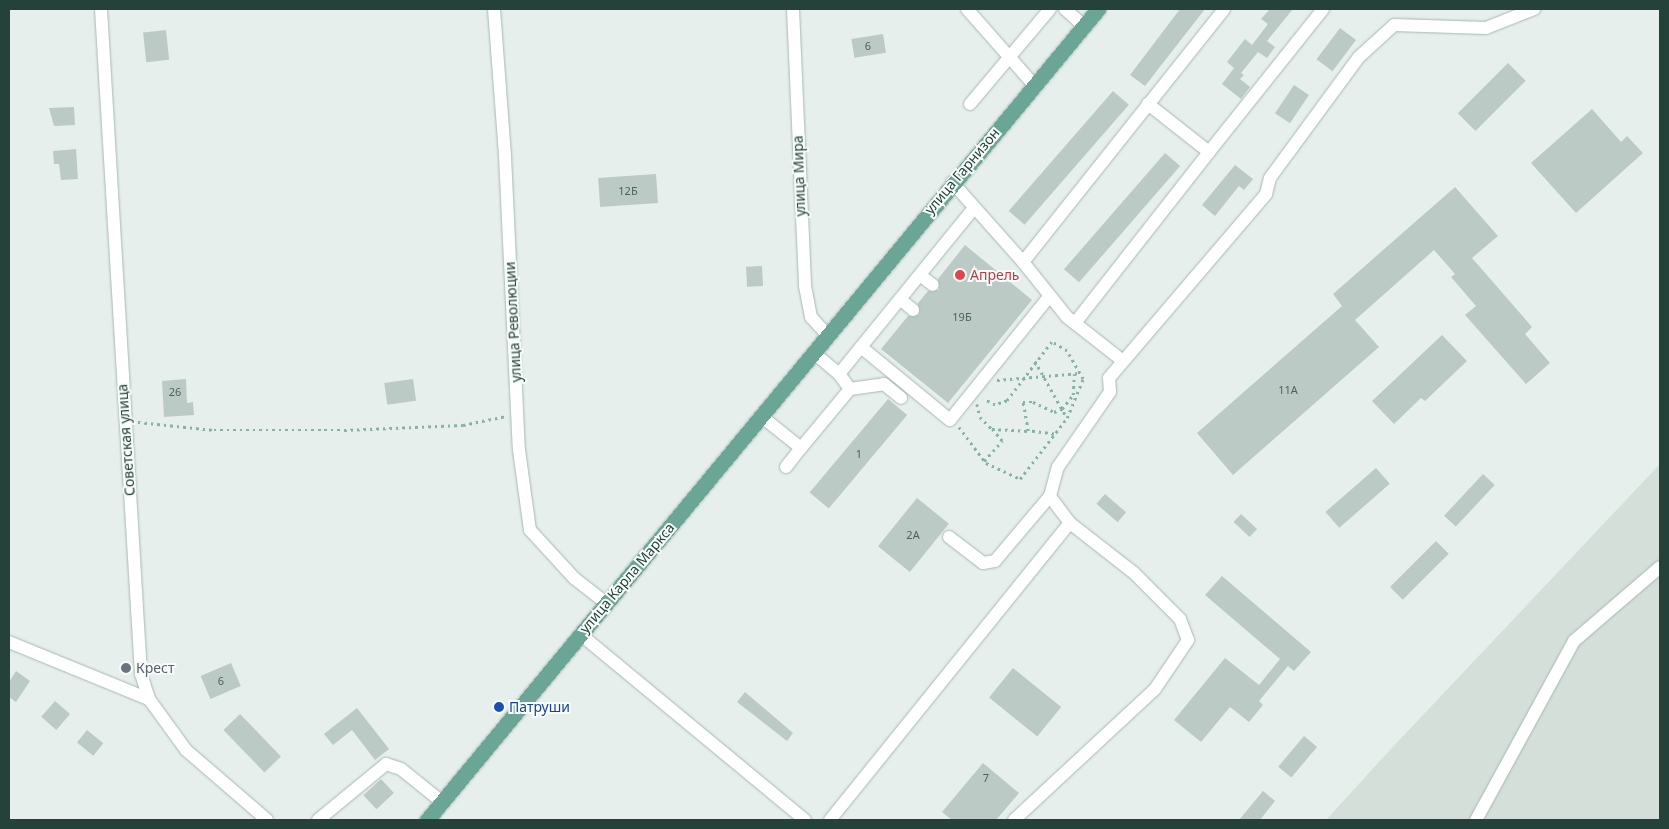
<!DOCTYPE html>
<meta charset="utf-8">
<style>
body{margin:0}
#map{position:relative;width:1669px;height:829px;overflow:hidden;background:#e6efeb;font-family:"Noto Sans",sans-serif}
div>[style]{position:absolute}
[style*='--x']{left:calc(var(--x)*1px);top:calc(var(--y)*1px);width:calc(var(--w)*1px);rotate:calc(var(--a)*1deg)}
.built>*{inset:0;background:#d4dfda}
.building>*{inset:0;background:#bbcac4;transform-origin:0 0}
.path>*{height:2.5px;margin-top:-1.25px;transform-origin:0;background:repeating-linear-gradient(90deg,#86b3a5 0 2.5px,transparent 0 6.5px)}
.roads{filter:drop-shadow(0 0 1px #a8b8b2) drop-shadow(0 0 1px #a8b8b2)}
.minor>*{height:12px;margin:-6px;padding:0 6px;transform-origin:6px;border-radius:6px;background:#fff}
.major>*{height:15px;margin:-7.5px;padding:0 7.5px;transform-origin:7.5px;border-radius:7.5px;background:#6aa596}
.dots>*{width:14px;height:14px;translate:-50% -50%;box-sizing:border-box;border:2px solid #f7fbf9;border-radius:50%}
span{translate:-50% -50%;white-space:nowrap;text-align:center;line-height:1.15;-webkit-text-stroke:4px #f7fbf9;paint-order:stroke}
.number-label{font-size:11px;color:#4a645c}
.number-label span{-webkit-text-stroke-width:0}
.street-label{font-size:14px;color:#24423a}
.health-label{font-size:14px;color:#be3a42}
.left{translate:0 -50%;text-align:left}
.worship-label{font-size:14px;color:#5b616d}
.transit-label{font-size:14px;color:#164399}
.frame{position:absolute;inset:0;border:10px solid #24423a;pointer-events:none}
</style>
<div id="map">
<div class="built">
<div style="clip-path:polygon(1660px 464px,1660px 820px,1326px 820px,1389px 751px)"></div>
</div>
<div class="building">
<div style="clip-path:polygon(1180px 9px,1205px 9px,1145px 86px,1130px 75px)"></div>
<div style="clip-path:polygon(1270px 9px,1293px 9px,1267px 41px,1275px 47px,1267px 58px,1258px 52px,1241px 73px,1244px 75px,1240px 79px,1250px 87px,1241px 99px,1222px 84px,1234px 68px,1227px 62px,1245px 39px,1252px 45px,1268px 24px,1261px 19px)"></div>
<div style="left:1340px;top:28px;width:20px;height:39px;rotate:37deg"></div>
<div style="left:166px;top:30px;width:30px;height:23px;rotate:84deg"></div>
<div style="left:883px;top:34px;width:19px;height:32px;rotate:81deg"></div>
<div style="left:1508px;top:63px;width:25px;height:71px;rotate:45deg"></div>
<div style="left:1294px;top:85px;width:18px;height:34px;rotate:34deg"></div>
<div style="left:1113px;top:91px;width:21px;height:159px;rotate:41deg"></div>
<div style="clip-path:polygon(74px 107px,75px 125px,54px 126px,49px 108px)"></div>
<div style="clip-path:polygon(1592px 109px,1621px 142px,1627px 136px,1643px 153px,1576px 213px,1531px 163px)"></div>
<div style="clip-path:polygon(76px 149px,78px 179px,61px 180px,59px 164px,54px 164px,53px 151px)"></div>
<div style="left:1165px;top:153px;width:20px;height:154px;rotate:41deg"></div>
<div style="clip-path:polygon(1235px 165px,1253px 179px,1244px 190px,1239px 186px,1215px 216px,1202px 205px)"></div>
<div style="left:656px;top:174px;width:29px;height:58px;rotate:86deg"></div>
<div style="clip-path:polygon(1455px 187px,1498px 236px,1472px 258px,1532px 327px,1525px 334px,1550px 363px,1526px 384px,1465px 315px,1476px 306px,1451px 277px,1455px 274px,1434px 250px,1355px 320px,1379px 347px,1233px 475px,1197px 433px,1342px 306px,1333px 294px)"></div>
<div style="clip-path:polygon(965px 245px,1032px 300px,948px 403px,881px 349px,908px 316px,919px 315px,918px 303px,928px 291px,939px 290px,938px 279px)"></div>
<div style="left:762px;top:266px;width:20px;height:16px;rotate:87deg"></div>
<div style="clip-path:polygon(1442px 335px,1467px 361px,1425px 401px,1421px 398px,1394px 424px,1372px 401px)"></div>
<div style="clip-path:polygon(186px 379px,187px 403px,193px 402px,194px 415px,164px 417px,162px 381px)"></div>
<div style="left:413px;top:379px;width:22px;height:29px;rotate:82deg"></div>
<div style="left:888px;top:399px;width:25px;height:122px;rotate:40deg"></div>
<div style="left:1376px;top:468px;width:21px;height:67px;rotate:49deg"></div>
<div style="left:1483px;top:474px;width:16px;height:57px;rotate:43deg"></div>
<div style="left:1105px;top:494px;width:28px;height:13px;rotate:41deg"></div>
<div style="left:917px;top:498px;width:41px;height:62px;rotate:39deg"></div>
<div style="left:1241px;top:514px;width:22px;height:11px;rotate:43deg"></div>
<div style="left:1436px;top:541px;width:18px;height:65px;rotate:45deg"></div>
<div style="clip-path:polygon(1222px 576px,1311px 652px,1294px 671px,1288px 666px,1259px 701px,1263px 705px,1249px 722px,1230px 707px,1201px 742px,1174px 720px,1225px 658px,1259px 685px,1280px 659px,1205px 595px)"></div>
<div style="left:231px;top:663px;width:25px;height:33px;rotate:67deg"></div>
<div style="left:1013px;top:668px;width:62px;height:38px;rotate:39deg"></div>
<div style="clip-path:polygon(16px 671px,30px 681px,16px 702px,9px 697px,9px 682px)"></div>
<div style="clip-path:polygon(745px 692px,793px 733px,787px 741px,737px 702px)"></div>
<div style="left:55px;top:701px;width:20px;height:21px;rotate:41deg"></div>
<div style="clip-path:polygon(357px 708px,389px 749px,375px 760px,352px 730px,333px 745px,324px 734px)"></div>
<div style="left:240px;top:714px;width:59px;height:23px;rotate:46deg"></div>
<div style="left:87px;top:730px;width:21px;height:16px;rotate:39deg"></div>
<div style="left:1304px;top:736px;width:17px;height:40px;rotate:40deg"></div>
<div style="clip-path:polygon(983px 763px,1019px 793px,996px 820px,952px 820px,942px 812px)"></div>
<div style="left:381px;top:779px;width:19px;height:24px;rotate:47deg"></div>
<div style="clip-path:polygon(1263px 791px,1275px 801px,1260px 820px,1239px 820px)"></div>
</div>
<div class="path">
<div style="--x:1035;--y:361;--w:65;--a:60.7"></div>
<div style="--x:997;--y:380;--w:84;--a:-4.8"></div>
<div style="--x:977;--y:404;--w:13;--a:77"></div>
<div style="--x:980;--y:417;--w:17;--a:45"></div>
<div style="--x:992;--y:429;--w:36;--a:3"></div>
<div style="--x:138;--y:422;--w:76;--a:6"></div>
<div style="--x:214;--y:430;--w:130;--a:0"></div>
<div style="--x:344;--y:430;--w:119;--a:-2.4"></div>
<div style="--x:463;--y:425;--w:44;--a:-11.8"></div>
<div style="--x:959;--y:427;--w:45;--a:53.1"></div>
<div style="--x:986;--y:463;--w:38;--a:25"></div>
<div style="--x:1020;--y:479;--w:77;--a:-52.4"></div>
<div style="--x:1067;--y:418;--w:42;--a:-67.7"></div>
<div style="--x:1083;--y:379;--w:32;--a:-120"></div>
<div style="--x:1067;--y:351;--w:17;--a:-149"></div>
<div style="--x:1052;--y:342;--w:74;--a:127.3"></div>
<div style="--x:1007;--y:401;--w:13;--a:162"></div>
<div style="--x:995;--y:405;--w:13;--a:-153"></div>
<div style="--x:1054;--y:434;--w:26;--a:-173"></div>
<div style="--x:1028;--y:431;--w:29;--a:-100"></div>
<div style="--x:1023;--y:402;--w:10;--a:0"></div>
<div style="--x:1033;--y:402;--w:23;--a:25"></div>
<div style="--x:1054;--y:412;--w:9;--a:-21"></div>
<div style="--x:1062;--y:409;--w:18;--a:-52"></div>
<div style="--x:1073;--y:395;--w:21;--a:-87"></div>
<div style="--x:984;--y:461;--w:27;--a:-48"></div>
<div style="--x:1002;--y:441;--w:16;--a:-130"></div>
</div>
<div class="roads">
<div class="minor">
<div style="--x:101;--y:9;--w:666;--a:86.56"></div>
<div style="--x:141;--y:674;--w:26;--a:72"></div>
<div style="--x:149;--y:699;--w:63;--a:54"></div>
<div style="--x:186;--y:750;--w:107;--a:40.8"></div>
<div style="--x:494;--y:9;--w:147;--a:85.7"></div>
<div style="--x:505;--y:156;--w:294;--a:87.3"></div>
<div style="--x:519;--y:450;--w:81;--a:82.2"></div>
<div style="--x:530;--y:530;--w:65;--a:47.5"></div>
<div style="--x:574;--y:578;--w:41;--a:38"></div>
<div style="--x:793;--y:9;--w:277;--a:87.5"></div>
<div style="--x:805;--y:286;--w:32;--a:79"></div>
<div style="--x:811;--y:317;--w:25;--a:48"></div>
<div style="--x:967;--y:9;--w:101;--a:48.6"></div>
<div style="--x:1065;--y:9;--w:25;--a:42"></div>
<div style="--x:970;--y:104;--w:124;--a:-49.9"></div>
<div style="--x:1209;--y:152;--w:183;--a:-51.4"></div>
<div style="--x:952;--y:182;--w:107;--a:48.4"></div>
<div style="--x:1023;--y:262;--w:323;--a:-51.5"></div>
<div style="--x:1023;--y:262;--w:70;--a:51.3"></div>
<div style="--x:1067;--y:317;--w:71;--a:38.2"></div>
<div style="--x:920;--y:275;--w:16;--a:38"></div>
<div style="--x:900;--y:299;--w:17;--a:40"></div>
<div style="--x:1075;--y:323;--w:217;--a:-51.9"></div>
<div style="--x:1209;--y:152;--w:78;--a:-141.8"></div>
<div style="--x:861;--y:347;--w:115;--a:39.4"></div>
<div style="--x:950;--y:420;--w:158;--a:-51.2"></div>
<div style="--x:814;--y:353;--w:33;--a:40"></div>
<div style="--x:839;--y:374;--w:214;--a:-50.9"></div>
<div style="--x:850;--y:389;--w:34;--a:-8"></div>
<div style="--x:884;--y:384;--w:22;--a:39"></div>
<div style="--x:761;--y:416;--w:51;--a:38.7"></div>
<div style="--x:801;--y:448;--w:77;--a:-50.3"></div>
<div style="--x:850;--y:389;--w:19;--a:-126"></div>
<div style="--x:786;--y:467;--w:24;--a:-52"></div>
<div style="--x:949;--y:537;--w:43;--a:37.4"></div>
<div style="--x:983;--y:563;--w:12;--a:-9"></div>
<div style="--x:995;--y:561;--w:85;--a:-49.8"></div>
<div style="--x:580;--y:634;--w:292;--a:39.6"></div>
<div style="--x:9;--y:642;--w:151;--a:22.2"></div>
<div style="--x:318;--y:820;--w:88;--a:-39.5"></div>
<div style="--x:386;--y:764;--w:16;--a:18"></div>
<div style="--x:401;--y:769;--w:53;--a:38.8"></div>
<div style="--x:830;--y:820;--w:382;--a:-51.1"></div>
<div style="--x:1014;--y:820;--w:192;--a:-42.9"></div>
<div style="--x:1155;--y:689;--w:59;--a:-56"></div>
<div style="--x:1188;--y:640;--w:22;--a:-111"></div>
<div style="--x:1180;--y:619;--w:65;--a:-135"></div>
<div style="--x:1134;--y:573;--w:81;--a:-142"></div>
<div style="--x:1070;--y:523;--w:34;--a:-127"></div>
<div style="--x:1050;--y:496;--w:30;--a:-75"></div>
<div style="--x:1058;--y:467;--w:91;--a:-55.3"></div>
<div style="--x:1110;--y:392;--w:14;--a:-94"></div>
<div style="--x:1109;--y:378;--w:242;--a:-49.5"></div>
<div style="--x:1266;--y:194;--w:16;--a:-76"></div>
<div style="--x:1270;--y:178;--w:150;--a:-53.7"></div>
<div style="--x:1359;--y:57;--w:47;--a:-42.4"></div>
<div style="--x:1394;--y:25;--w:92;--a:1.9"></div>
<div style="--x:1486;--y:28;--w:52;--a:-21.6"></div>
<div style="--x:1476;--y:820;--w:204;--a:-61.3"></div>
<div style="--x:1574;--y:641;--w:113;--a:-40.7"></div>
</div>
<div class="major">
<div style="--x:427;--y:820;--w:1053;--a:-50.4"></div>
</div>
</div>
<div class="dots">
<div style="left:960px;top:275px;background:#e0444e"></div>
<div style="left:126px;top:668px;background:#6b7280"></div>
<div style="left:499px;top:707px;background:#1a4fb4"></div>
</div>
<div class="number-label">
<span style="left:868px;top:46px">6</span>
<span style="left:628px;top:191px">12Б</span>
<span style="left:962px;top:317px">19Б</span>
<span style="left:1288px;top:390px">11А</span>
<span style="left:175px;top:392px">26</span>
<span style="left:859px;top:454px">1</span>
<span style="left:913px;top:535px">2А</span>
<span style="left:221px;top:681px">6</span>
<span style="left:986px;top:778px">7</span>
</div>
<div class="street-label">
<span style="left:962px;top:171px;rotate:-50deg">улица Гарнизон</span>
<span style="left:799px;top:176px;rotate:-92deg">улица Мира</span>
<span style="left:513px;top:322px;rotate:-93deg">улица Революции</span>
<span style="left:126px;top:440px;rotate:-94deg">Советская улица</span>
<span style="left:627px;top:578px;rotate:-50deg">улица Карла Маркса</span>
</div>
<div class="health-label">
<span class="left" style="left:970px;top:275px">Апрель</span>
</div>
<div class="worship-label">
<span class="left" style="left:136px;top:668px">Крест</span>
</div>
<div class="transit-label">
<span class="left" style="left:509px;top:707px">Патруши</span>
</div>
<div class="frame"></div>
</div>
